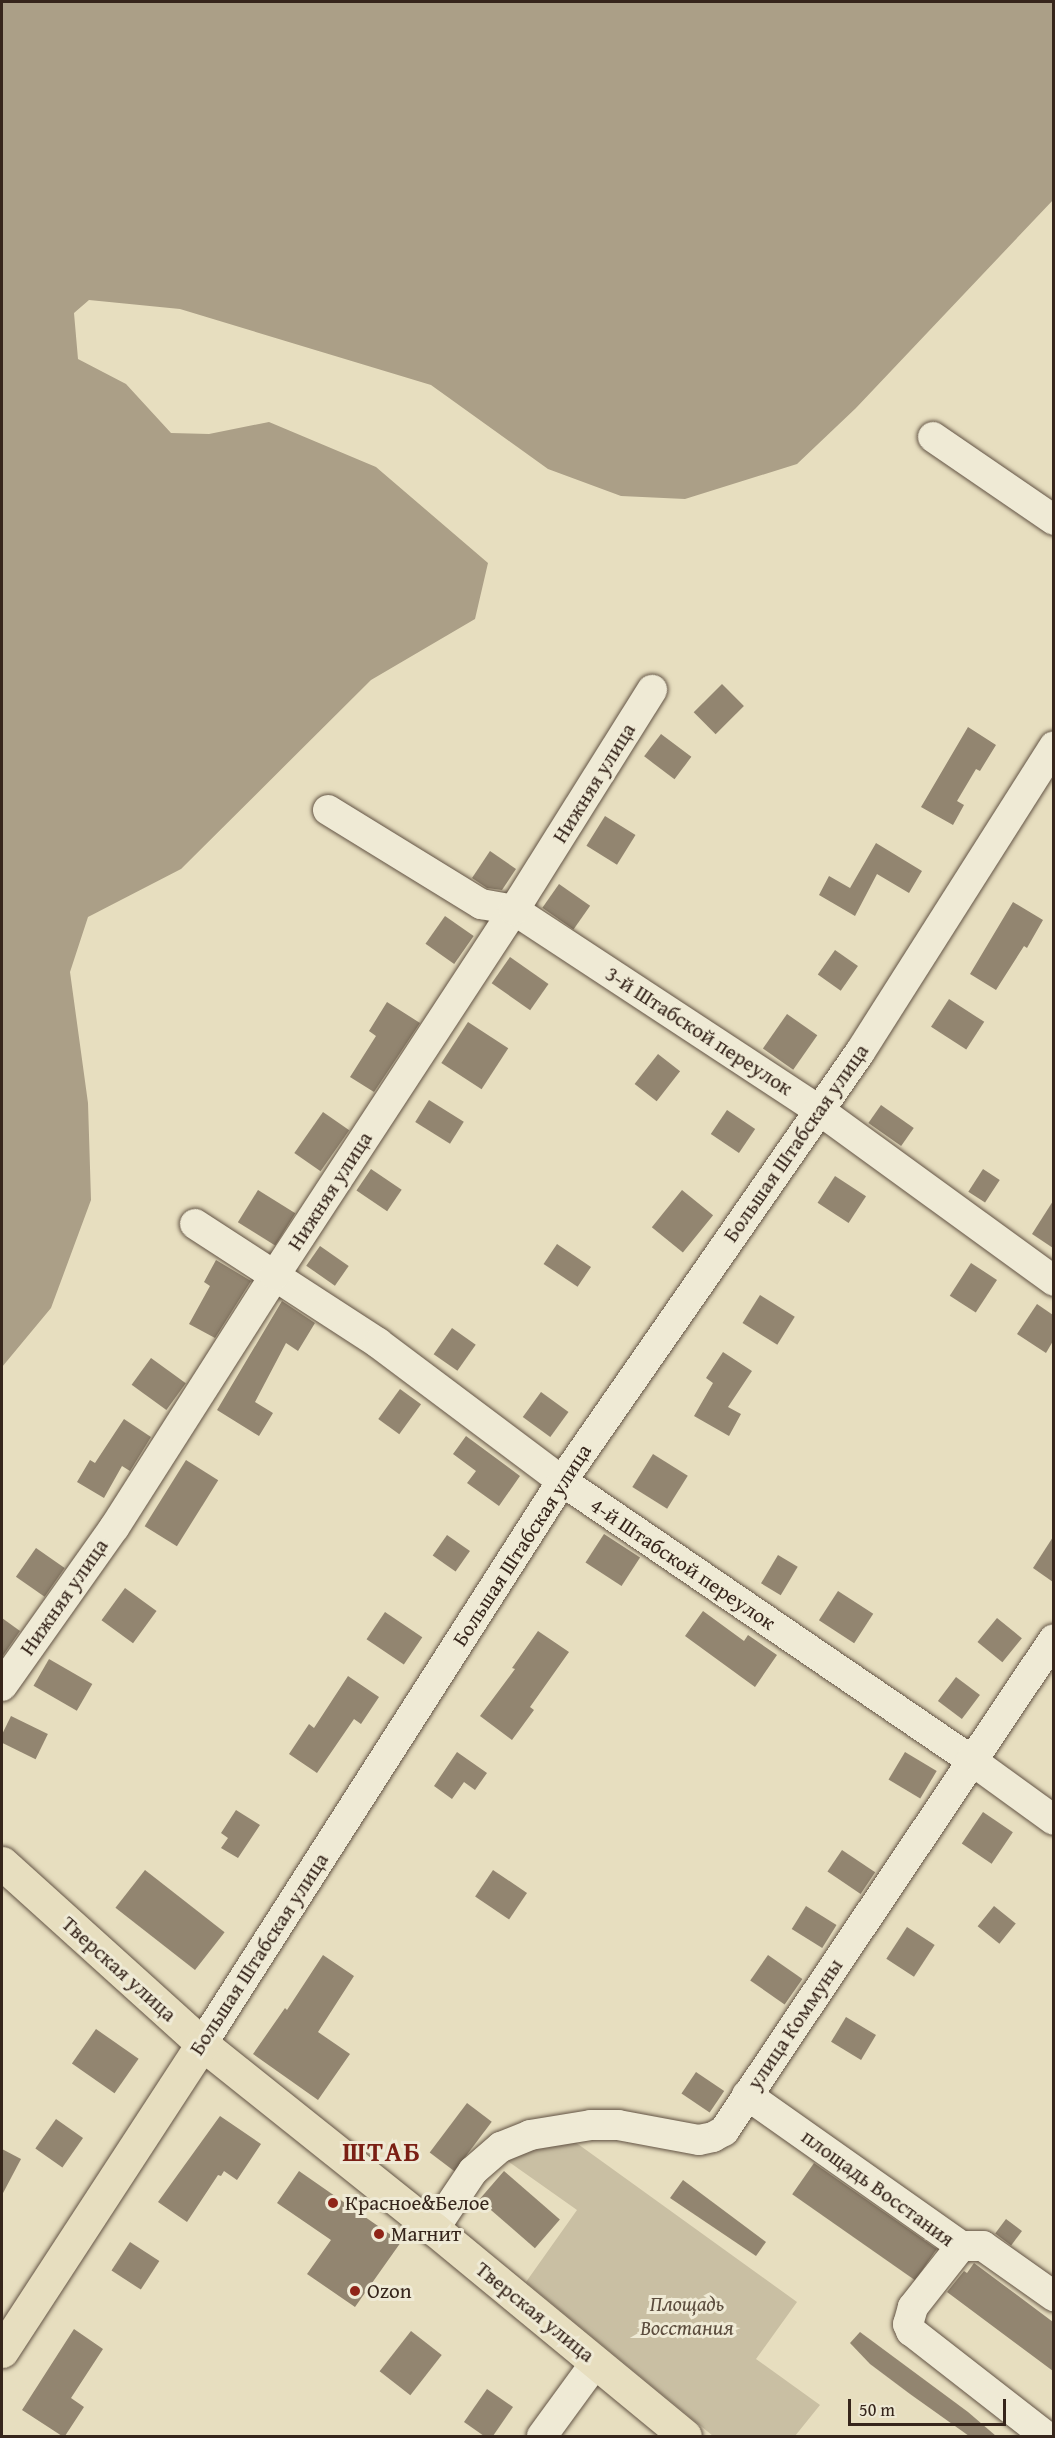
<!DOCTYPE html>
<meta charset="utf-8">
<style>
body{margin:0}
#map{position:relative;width:1055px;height:2438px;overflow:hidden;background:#e7debf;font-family:"Gentium Book Plus",serif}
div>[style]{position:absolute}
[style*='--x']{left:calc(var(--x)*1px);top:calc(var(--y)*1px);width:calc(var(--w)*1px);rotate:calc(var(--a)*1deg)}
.green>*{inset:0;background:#c9bfa3}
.water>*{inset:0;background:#ab9f87}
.building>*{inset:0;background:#928570;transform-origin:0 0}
.roads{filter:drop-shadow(0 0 2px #625344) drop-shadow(0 0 2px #625344)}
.minor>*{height:30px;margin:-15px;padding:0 15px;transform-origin:15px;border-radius:15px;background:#efead5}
.major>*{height:33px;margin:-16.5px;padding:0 16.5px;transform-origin:16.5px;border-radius:16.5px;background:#e7debf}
.dots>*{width:16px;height:16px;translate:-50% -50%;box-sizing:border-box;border:3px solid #efead5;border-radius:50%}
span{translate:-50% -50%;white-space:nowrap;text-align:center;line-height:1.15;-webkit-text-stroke:6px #efead5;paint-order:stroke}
.street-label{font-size:21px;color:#36251b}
.poi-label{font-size:21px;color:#36251b}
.left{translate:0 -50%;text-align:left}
.park-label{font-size:21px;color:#5b4c3d;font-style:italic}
.district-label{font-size:27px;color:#7a1f14;font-weight:700;letter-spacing:1.5px}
.frame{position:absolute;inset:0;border:3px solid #36251b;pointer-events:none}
.scale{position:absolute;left:848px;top:2399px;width:158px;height:27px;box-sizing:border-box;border:3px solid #36251b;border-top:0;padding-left:8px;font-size:18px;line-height:21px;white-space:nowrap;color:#36251b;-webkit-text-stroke:4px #efead5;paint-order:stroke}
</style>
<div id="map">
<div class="green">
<div style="clip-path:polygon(564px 2134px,797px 2302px,756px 2359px,820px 2405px,795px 2436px,713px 2436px,526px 2282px,577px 2210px,505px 2159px)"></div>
</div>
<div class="water">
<div style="clip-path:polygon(2px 2px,1053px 2px,1054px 199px,856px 408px,797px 464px,685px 499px,621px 496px,548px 469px,431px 385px,180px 309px,89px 300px,74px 313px,78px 359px,126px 384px,171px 433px,209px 434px,269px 422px,376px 467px,488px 563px,475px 619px,371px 680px,181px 869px,88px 917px,70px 972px,88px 1103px,91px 1200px,51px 1308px,2px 1367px)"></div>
</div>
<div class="building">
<div style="left:722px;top:684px;width:31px;height:40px;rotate:45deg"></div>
<div style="clip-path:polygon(968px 727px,996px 745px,980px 771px,976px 769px,957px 801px,964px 805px,953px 825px,921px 807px)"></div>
<div style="left:661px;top:734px;width:38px;height:28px;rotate:37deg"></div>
<div style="left:605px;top:816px;width:36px;height:35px;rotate:32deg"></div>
<div style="clip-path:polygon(876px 843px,922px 871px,909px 893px,877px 874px,855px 916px,819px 895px,829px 876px,850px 888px)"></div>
<div style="clip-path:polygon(490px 851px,516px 869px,502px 890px,487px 888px,472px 878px)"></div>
<div style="left:559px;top:884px;width:38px;height:29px;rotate:35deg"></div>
<div style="clip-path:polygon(1013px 902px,1043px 920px,1027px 948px,1024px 946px,996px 990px,970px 974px)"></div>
<div style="left:445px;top:916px;width:35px;height:34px;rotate:35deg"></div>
<div style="left:835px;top:950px;width:28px;height:30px;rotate:35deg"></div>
<div style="left:510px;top:957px;width:47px;height:32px;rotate:35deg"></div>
<div style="left:949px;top:999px;width:42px;height:33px;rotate:33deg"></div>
<div style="clip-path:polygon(387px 1002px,420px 1023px,374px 1092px,350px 1077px,376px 1036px,369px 1031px)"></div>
<div style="left:787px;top:1014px;width:37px;height:42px;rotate:35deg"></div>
<div style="left:468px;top:1022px;width:48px;height:49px;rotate:33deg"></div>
<div style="left:658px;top:1054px;width:28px;height:38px;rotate:38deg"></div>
<div style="left:429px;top:1100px;width:41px;height:26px;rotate:32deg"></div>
<div style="left:881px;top:1105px;width:40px;height:22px;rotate:35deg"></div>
<div style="left:727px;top:1110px;width:34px;height:29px;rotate:34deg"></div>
<div style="left:323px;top:1112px;width:32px;height:50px;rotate:35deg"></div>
<div style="left:371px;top:1169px;width:37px;height:26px;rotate:34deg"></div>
<div style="left:983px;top:1169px;width:20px;height:27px;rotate:33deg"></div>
<div style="left:835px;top:1176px;width:37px;height:32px;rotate:33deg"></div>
<div style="left:258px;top:1190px;width:44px;height:38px;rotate:32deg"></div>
<div style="left:682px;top:1190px;width:40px;height:48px;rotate:39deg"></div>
<div style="clip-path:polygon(1053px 1201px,1053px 1248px,1032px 1234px)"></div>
<div style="left:557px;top:1244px;width:41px;height:24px;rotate:34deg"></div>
<div style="left:320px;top:1246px;width:35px;height:24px;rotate:35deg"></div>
<div style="clip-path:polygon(216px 1260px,251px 1281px,215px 1338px,189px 1324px,210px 1286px,204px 1282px)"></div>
<div style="left:971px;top:1263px;width:31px;height:39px;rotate:33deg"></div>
<div style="left:760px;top:1295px;width:41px;height:33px;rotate:32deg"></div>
<div style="clip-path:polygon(282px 1301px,315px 1323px,298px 1351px,286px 1343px,255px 1402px,273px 1413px,259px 1436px,217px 1410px)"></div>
<div style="clip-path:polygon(1037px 1304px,1053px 1315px,1053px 1341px,1046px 1353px,1017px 1334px)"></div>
<div style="left:452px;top:1328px;width:29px;height:32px;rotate:35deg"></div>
<div style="clip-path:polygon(723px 1352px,752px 1371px,728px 1407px,741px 1414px,729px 1436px,694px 1416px,713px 1383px,706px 1378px)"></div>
<div style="left:151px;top:1358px;width:43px;height:33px;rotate:36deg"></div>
<div style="left:400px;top:1389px;width:26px;height:37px;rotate:36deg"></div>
<div style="left:541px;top:1392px;width:34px;height:31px;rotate:36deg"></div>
<div style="clip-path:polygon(124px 1419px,151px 1437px,130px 1471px,122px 1466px,104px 1498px,77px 1482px,90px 1460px,95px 1463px)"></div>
<div style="clip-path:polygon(466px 1436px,520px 1476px,499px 1506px,467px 1483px,476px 1471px,453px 1454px)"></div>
<div style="left:653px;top:1454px;width:41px;height:39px;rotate:32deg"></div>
<div style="left:186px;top:1460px;width:38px;height:78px;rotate:32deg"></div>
<div style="left:604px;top:1534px;width:43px;height:34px;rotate:33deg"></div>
<div style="left:447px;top:1535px;width:28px;height:25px;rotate:35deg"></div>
<div style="clip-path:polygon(1053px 1537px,1053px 1582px,1033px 1568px)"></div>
<div style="left:36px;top:1548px;width:35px;height:35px;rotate:35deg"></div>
<div style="left:778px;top:1555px;width:23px;height:33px;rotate:31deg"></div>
<div style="left:125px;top:1588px;width:39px;height:40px;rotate:36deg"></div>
<div style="left:838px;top:1591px;width:42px;height:35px;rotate:33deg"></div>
<div style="clip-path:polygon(703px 1611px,744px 1641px,748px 1635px,777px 1655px,755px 1687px,685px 1636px)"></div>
<div style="left:385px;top:1612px;width:45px;height:33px;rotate:34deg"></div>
<div style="clip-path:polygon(2px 1618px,20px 1631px,2px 1657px)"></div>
<div style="left:997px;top:1618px;width:32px;height:31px;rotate:39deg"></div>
<div style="clip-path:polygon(538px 1631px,569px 1652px,530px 1707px,534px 1710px,512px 1740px,480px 1716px,515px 1669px,512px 1668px)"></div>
<div style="left:49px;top:1659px;width:50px;height:31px;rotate:30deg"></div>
<div style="clip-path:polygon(348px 1676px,379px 1697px,361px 1724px,354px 1719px,317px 1773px,289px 1754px,309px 1724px,314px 1728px)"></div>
<div style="left:956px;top:1677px;width:30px;height:30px;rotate:37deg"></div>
<div style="left:11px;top:1716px;width:41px;height:28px;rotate:26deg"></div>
<div style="clip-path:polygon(457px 1752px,487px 1773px,475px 1790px,464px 1782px,452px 1799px,434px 1786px)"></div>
<div style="left:905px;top:1752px;width:37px;height:32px;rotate:31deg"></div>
<div style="clip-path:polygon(236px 1810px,260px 1825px,238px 1858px,221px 1848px,228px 1838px,221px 1833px)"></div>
<div style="left:983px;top:1812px;width:36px;height:38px;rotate:34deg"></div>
<div style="left:842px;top:1850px;width:40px;height:26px;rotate:34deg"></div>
<div style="left:145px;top:1870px;width:101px;height:48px;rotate:38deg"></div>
<div style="left:493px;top:1870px;width:41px;height:32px;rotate:34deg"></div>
<div style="left:806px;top:1906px;width:36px;height:27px;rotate:32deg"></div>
<div style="left:994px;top:1906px;width:28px;height:26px;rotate:39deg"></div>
<div style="left:907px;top:1927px;width:33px;height:38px;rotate:33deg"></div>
<div style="clip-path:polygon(323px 1955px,354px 1976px,318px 2032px,350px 2054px,318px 2100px,253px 2054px,285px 2008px,287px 2010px)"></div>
<div style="left:768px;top:1955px;width:42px;height:31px;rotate:35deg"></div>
<div style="left:846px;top:2017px;width:35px;height:29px;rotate:31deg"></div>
<div style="left:96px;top:2029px;width:52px;height:42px;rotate:35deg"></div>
<div style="left:696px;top:2072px;width:34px;height:26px;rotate:34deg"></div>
<div style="left:467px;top:2103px;width:31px;height:62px;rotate:37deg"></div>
<div style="clip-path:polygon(220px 2116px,261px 2144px,237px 2180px,224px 2171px,221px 2176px,218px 2175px,187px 2222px,158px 2202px)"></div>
<div style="left:56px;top:2119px;width:33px;height:36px;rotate:35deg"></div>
<div style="clip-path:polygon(2px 2149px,21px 2159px,2px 2195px)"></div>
<div style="left:814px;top:2163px;width:150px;height:38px;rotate:35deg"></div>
<div style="clip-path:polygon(299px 2171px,401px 2242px,355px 2307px,307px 2274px,331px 2240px,277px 2203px)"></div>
<div style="left:504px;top:2171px;width:74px;height:38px;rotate:41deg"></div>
<div style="clip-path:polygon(683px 2180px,766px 2242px,756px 2256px,670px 2198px)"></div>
<div style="left:1006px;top:2219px;width:20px;height:18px;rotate:37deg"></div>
<div style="left:130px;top:2242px;width:35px;height:34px;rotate:33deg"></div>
<div style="clip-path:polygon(974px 2263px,1053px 2322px,1053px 2371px,947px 2292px,964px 2271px,967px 2273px)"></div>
<div style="clip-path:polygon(74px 2329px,103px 2349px,71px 2398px,84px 2407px,65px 2436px,62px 2436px,22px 2410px)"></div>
<div style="left:411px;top:2331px;width:39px;height:51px;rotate:38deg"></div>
<div style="clip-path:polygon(860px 2332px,968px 2412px,996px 2436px,969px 2436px,910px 2394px,870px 2364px,850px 2343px)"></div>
<div style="clip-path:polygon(487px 2389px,513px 2407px,493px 2436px,484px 2436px,464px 2422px)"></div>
</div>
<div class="roads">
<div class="minor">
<div style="--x:933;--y:437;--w:147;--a:34.4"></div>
<div style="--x:328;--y:810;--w:180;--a:31.6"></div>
<div style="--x:481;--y:904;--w:34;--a:10"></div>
<div style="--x:514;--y:910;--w:365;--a:33.3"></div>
<div style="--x:819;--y:1110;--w:291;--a:36"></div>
<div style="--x:195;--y:1224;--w:218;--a:33"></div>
<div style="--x:378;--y:1343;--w:230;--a:36.9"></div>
<div style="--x:562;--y:1481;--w:495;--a:34.3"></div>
<div style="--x:971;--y:1760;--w:102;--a:35.9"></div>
<div style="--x:2;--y:1686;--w:194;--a:-54.7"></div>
<div style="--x:114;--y:1528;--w:300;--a:-57.5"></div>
<div style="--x:275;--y:1275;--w:436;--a:-56.8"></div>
<div style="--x:514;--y:910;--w:260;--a:-57.9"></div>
<div style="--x:202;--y:2044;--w:668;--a:-57.4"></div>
<div style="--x:562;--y:1481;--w:522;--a:-55.21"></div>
<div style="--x:860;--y:1052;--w:362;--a:-57.6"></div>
<div style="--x:747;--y:2095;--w:262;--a:35.2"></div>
<div style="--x:434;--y:2229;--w:70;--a:-56.1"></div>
<div style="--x:473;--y:2171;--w:37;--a:-41"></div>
<div style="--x:501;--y:2147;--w:31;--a:-22"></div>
<div style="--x:530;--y:2135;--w:62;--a:-9.3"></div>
<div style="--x:591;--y:2125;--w:27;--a:0"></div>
<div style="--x:618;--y:2125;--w:82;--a:10.5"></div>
<div style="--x:699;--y:2140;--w:14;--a:-12"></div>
<div style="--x:713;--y:2137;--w:13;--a:-29"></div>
<div style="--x:724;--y:2131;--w:592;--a:-56.15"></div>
<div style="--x:961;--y:2246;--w:78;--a:128.2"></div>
<div style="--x:913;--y:2307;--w:18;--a:106"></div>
<div style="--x:908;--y:2324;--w:8;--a:67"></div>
<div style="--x:911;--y:2331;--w:171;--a:37.9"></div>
<div style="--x:961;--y:2246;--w:22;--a:0"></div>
<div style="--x:983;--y:2246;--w:87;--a:35.2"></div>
<div style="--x:542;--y:2436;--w:92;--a:-53.9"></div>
</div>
<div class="major">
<div style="--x:2;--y:1863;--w:270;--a:42.1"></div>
<div style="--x:202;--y:2044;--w:297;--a:38.6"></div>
<div style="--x:434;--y:2229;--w:325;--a:39.5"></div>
<div style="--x:2;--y:2351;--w:366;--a:-56.9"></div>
</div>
</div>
<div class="dots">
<div style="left:333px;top:2203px;background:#8f2418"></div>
<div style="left:379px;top:2234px;background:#8f2418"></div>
<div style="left:355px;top:2291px;background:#8f2418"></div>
</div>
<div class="street-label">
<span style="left:594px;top:783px;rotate:-58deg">Нижняя улица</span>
<span style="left:699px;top:1031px;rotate:33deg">3-й Штабской переулок</span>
<span style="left:796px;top:1143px;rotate:-55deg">Большая Штабская улица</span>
<span style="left:330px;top:1191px;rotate:-57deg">Нижняя улица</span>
<span style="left:522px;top:1545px;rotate:-57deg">Большая Штабская улица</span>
<span style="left:683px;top:1564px;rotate:34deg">4-й Штабской переулок</span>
<span style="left:64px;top:1597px;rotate:-55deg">Нижняя улица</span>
<span style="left:259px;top:1954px;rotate:-57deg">Большая Штабская улица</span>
<span style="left:119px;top:1969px;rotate:42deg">Тверская улица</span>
<span style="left:795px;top:2024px;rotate:-56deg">улица Коммуны</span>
<span style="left:878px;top:2188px;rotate:36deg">площадь Восстания</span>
<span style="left:535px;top:2312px;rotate:39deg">Тверская улица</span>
</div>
<div class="poi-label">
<span class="left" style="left:345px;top:2203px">Красное&amp;Белое</span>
<span class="left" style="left:391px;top:2234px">Магнит</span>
<span class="left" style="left:367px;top:2291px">Ozon</span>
</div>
<div class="park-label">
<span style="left:687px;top:2316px">Площадь<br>Восстания</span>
</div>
<div class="district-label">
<span style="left:382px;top:2152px">ШТАБ</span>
</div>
<div class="frame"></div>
<div class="scale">50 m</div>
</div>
